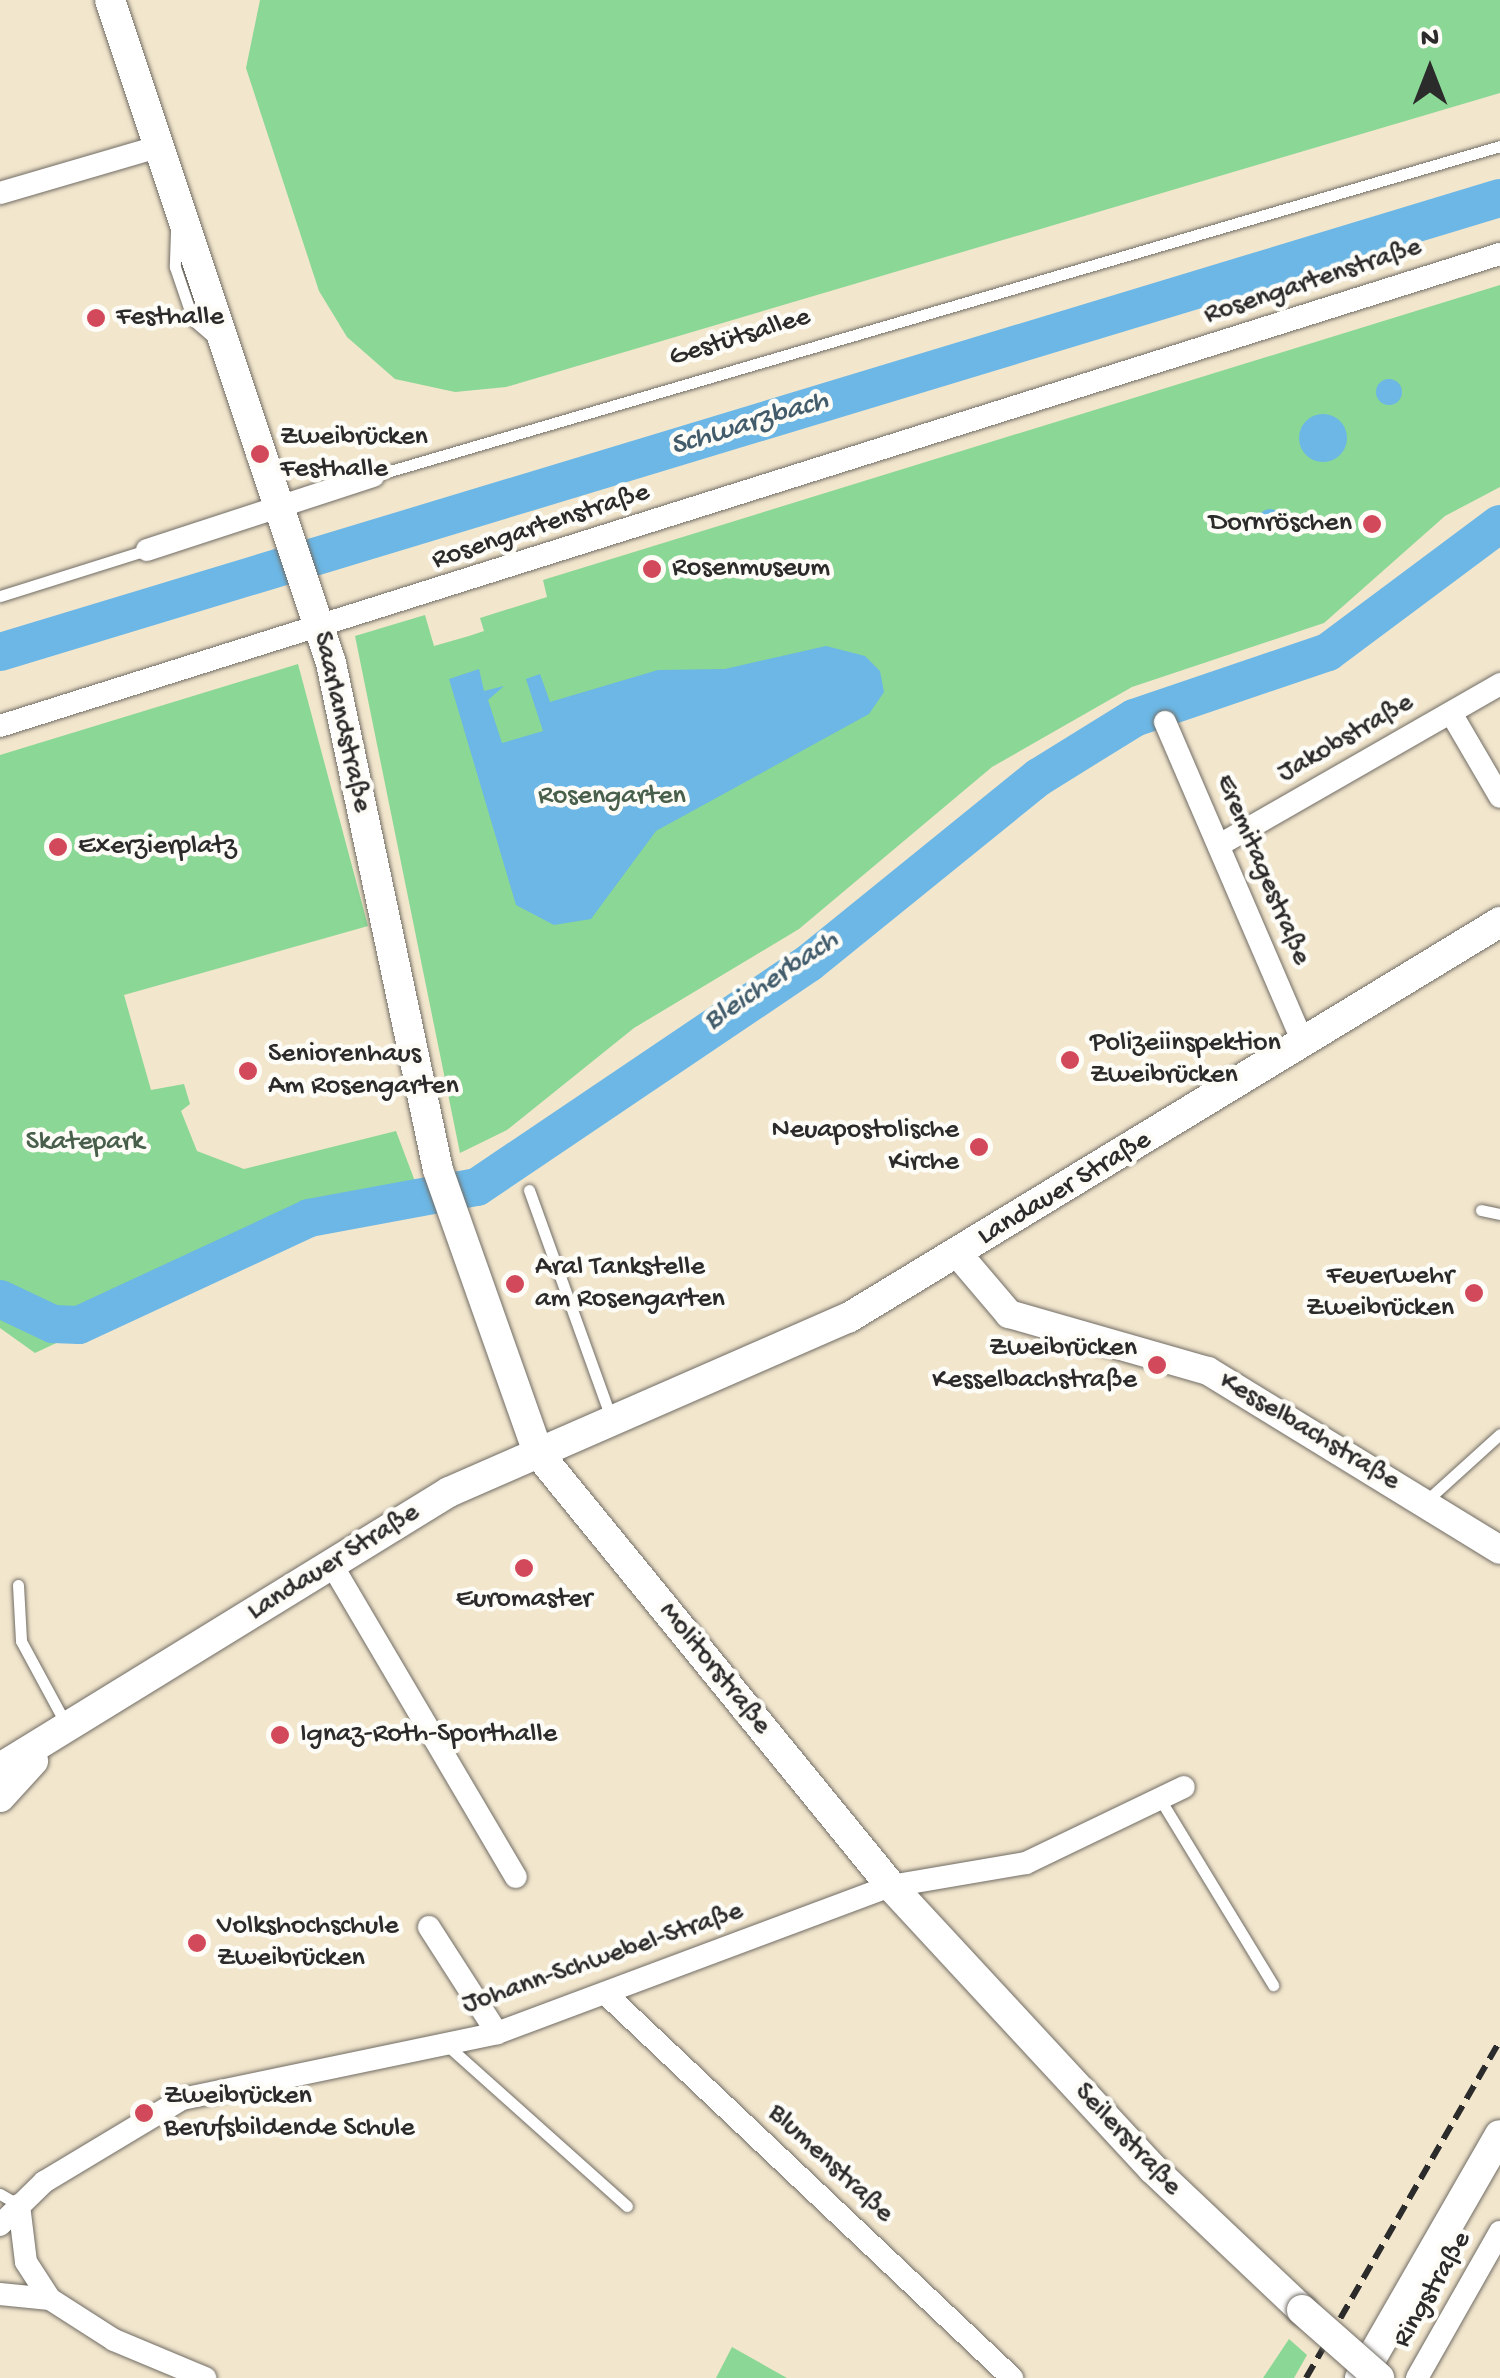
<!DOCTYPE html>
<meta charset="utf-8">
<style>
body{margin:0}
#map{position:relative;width:1500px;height:2378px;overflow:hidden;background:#f2e6cd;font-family:"Gochi Hand",sans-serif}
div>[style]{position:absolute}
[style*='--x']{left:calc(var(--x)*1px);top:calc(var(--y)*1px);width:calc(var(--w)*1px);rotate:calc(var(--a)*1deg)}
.green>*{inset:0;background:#8bd795}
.water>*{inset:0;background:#6cb7e5}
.round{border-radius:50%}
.river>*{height:38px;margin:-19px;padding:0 19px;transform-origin:19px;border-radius:19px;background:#6cb7e5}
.roads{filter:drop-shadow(0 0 2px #716c64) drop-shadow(0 0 2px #716c64)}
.service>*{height:11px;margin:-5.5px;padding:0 5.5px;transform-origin:5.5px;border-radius:5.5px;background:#fff}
.minor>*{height:22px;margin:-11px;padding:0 11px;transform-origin:11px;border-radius:11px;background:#fff}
.tertiary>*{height:28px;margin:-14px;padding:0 14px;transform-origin:14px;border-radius:14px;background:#fff}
.secondary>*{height:30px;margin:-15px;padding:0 15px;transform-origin:15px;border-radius:15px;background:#fff}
.rail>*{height:6px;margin-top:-3px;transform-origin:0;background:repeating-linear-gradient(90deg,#2b2b2b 0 15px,transparent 0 23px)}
.bridges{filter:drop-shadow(0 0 2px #716c64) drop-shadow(0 0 2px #716c64)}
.secondary-bridge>*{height:30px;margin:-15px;padding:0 15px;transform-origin:15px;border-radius:15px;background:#fff}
.dots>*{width:28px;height:28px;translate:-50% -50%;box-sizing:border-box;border:5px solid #fdfcf7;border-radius:50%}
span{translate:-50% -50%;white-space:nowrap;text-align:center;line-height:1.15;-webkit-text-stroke:9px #fdfcf7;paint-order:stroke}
.street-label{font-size:28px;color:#2b2b2b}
.poi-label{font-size:28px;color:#2b2b2b}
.left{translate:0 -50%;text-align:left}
.right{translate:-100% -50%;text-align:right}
.park-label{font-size:28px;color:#485f4b}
.water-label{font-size:30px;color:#425c6c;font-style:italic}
.north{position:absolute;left:1380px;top:20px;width:100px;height:100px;-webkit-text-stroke:8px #fdfcf7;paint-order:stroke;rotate:0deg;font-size:28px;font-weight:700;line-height:40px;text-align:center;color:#2b2b2b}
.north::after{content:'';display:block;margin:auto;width:35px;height:45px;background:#2b2b2b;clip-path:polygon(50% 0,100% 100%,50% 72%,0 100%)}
</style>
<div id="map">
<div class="green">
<div style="clip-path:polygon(260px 0,1500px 0,1500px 93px,506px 387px,455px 392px,395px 379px,347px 337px,319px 291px,246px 68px)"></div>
<div style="clip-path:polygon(1500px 285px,1500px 487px,1445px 516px,1324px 623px,1132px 687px,992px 767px,799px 929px,634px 1028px,507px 1130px,460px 1153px,355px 636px,425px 615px,434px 646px,469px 636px,484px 631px,480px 618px,547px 597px,543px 580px)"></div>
<div style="clip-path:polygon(298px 664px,368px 926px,124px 995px,151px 1090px,184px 1084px,190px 1104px,181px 1111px,197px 1151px,244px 1169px,396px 1131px,425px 1208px,337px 1220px,278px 1239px,35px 1353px,0 1328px,0 755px)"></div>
<div style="clip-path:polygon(1289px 2339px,1307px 2355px,1294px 2378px,1263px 2378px)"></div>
<div style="clip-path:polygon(732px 2347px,787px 2378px,716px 2378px)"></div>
</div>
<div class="water">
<div class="round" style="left:1376px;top:379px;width:26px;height:26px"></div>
<div class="round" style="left:1299px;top:414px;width:48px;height:48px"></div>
<div class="round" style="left:1258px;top:509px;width:24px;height:24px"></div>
<div style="clip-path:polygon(826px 646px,865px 656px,880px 671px,884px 692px,869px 714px,656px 831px,591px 919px,554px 925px,516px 905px,449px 679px,479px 669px,484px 691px,504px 686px,488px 700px,502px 743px,543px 731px,526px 679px,540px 674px,550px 702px,658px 670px,725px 669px)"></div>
</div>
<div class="river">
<div style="--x:0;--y:652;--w:1567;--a:-16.84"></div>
<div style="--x:0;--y:1299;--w:59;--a:25.3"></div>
<div style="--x:53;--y:1324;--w:26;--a:2"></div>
<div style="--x:79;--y:1325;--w:254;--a:-24.9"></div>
<div style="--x:309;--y:1218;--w:171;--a:-10.5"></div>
<div style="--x:477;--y:1187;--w:400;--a:-34"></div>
<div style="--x:809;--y:963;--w:296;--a:-39"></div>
<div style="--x:1039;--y:777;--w:112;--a:-31.8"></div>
<div style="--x:1134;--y:718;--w:205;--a:-18.8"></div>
<div style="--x:1328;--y:652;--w:214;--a:-36.7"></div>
</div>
<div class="roads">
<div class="service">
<div style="--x:176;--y:232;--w:35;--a:92"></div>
<div style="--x:175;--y:267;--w:56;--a:71.2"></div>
<div style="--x:193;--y:320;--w:30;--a:41"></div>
<div style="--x:373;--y:476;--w:1174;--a:-16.32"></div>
<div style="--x:0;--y:596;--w:154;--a:-17.4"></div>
<div style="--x:529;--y:1190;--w:245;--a:70.2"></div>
<div style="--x:1481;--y:1210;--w:19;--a:12"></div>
<div style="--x:1425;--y:1502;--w:101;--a:-42.2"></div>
<div style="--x:18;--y:1585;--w:56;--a:86.9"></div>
<div style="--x:21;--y:1641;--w:97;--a:61.6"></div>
<div style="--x:1160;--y:1799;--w:218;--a:58.7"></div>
<div style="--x:448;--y:2046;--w:240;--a:41.8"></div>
<div style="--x:0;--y:2194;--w:22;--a:30"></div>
</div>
<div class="minor">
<div style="--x:0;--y:193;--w:164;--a:-16.3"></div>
<div style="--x:147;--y:550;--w:238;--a:-18.1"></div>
<div style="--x:1451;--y:713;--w:97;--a:59.7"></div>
<div style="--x:1165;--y:722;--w:348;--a:66.7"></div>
<div style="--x:0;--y:726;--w:1573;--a:-17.47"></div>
<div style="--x:1221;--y:844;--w:322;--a:-29.8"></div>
<div style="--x:332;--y:1565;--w:362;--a:59.5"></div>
<div style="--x:429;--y:1927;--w:126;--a:57.3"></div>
<div style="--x:606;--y:1994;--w:559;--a:43.4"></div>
<div style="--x:19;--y:2205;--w:57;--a:83"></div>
<div style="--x:26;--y:2262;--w:44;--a:57"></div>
<div style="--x:50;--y:2299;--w:76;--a:32.6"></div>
<div style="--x:114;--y:2340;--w:99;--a:22.7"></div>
<div style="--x:0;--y:2225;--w:62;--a:-44.3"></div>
<div style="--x:44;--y:2182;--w:161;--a:-31"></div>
<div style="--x:182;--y:2099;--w:322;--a:-11.8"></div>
<div style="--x:497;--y:2033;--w:421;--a:-20.5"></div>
<div style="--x:891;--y:1886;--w:137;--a:-9.7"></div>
<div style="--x:1026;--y:1863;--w:175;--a:-25.7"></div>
<div style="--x:0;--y:2294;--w:50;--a:5.7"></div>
<div style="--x:1417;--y:2378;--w:168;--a:-60.4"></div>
</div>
<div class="tertiary">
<div style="--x:958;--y:1254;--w:79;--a:49.6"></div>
<div style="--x:1009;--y:1314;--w:207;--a:16"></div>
<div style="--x:1208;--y:1371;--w:342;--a:31.5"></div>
</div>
<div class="secondary">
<div style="--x:110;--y:0;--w:699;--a:71.57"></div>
<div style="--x:331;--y:663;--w:518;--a:78.08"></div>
<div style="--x:438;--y:1170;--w:300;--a:70.5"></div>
<div style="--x:538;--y:1453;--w:559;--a:50.81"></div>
<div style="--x:891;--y:1886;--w:386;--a:47.2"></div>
<div style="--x:1153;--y:2169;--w:205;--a:43.4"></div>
<div style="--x:0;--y:1768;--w:527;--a:-31.58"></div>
<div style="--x:449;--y:1492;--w:435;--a:-23.6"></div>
<div style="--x:848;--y:1318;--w:763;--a:-31.27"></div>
<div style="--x:0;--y:1797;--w:49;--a:-47.5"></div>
<div style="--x:1360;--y:2378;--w:280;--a:-60.1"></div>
</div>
</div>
<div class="rail">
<div style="--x:1306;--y:2378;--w:389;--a:-60.1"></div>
</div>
<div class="bridges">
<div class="secondary-bridge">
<div style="--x:1302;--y:2310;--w:103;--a:41.4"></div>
</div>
</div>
<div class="dots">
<div style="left:96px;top:318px;background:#d1495b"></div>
<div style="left:260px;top:454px;background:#d1495b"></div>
<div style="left:1372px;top:524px;background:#d1495b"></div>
<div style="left:652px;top:569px;background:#d1495b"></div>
<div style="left:58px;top:847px;background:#d1495b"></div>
<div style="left:1070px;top:1060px;background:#d1495b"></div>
<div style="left:248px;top:1071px;background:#d1495b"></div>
<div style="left:979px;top:1147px;background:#d1495b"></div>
<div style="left:515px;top:1284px;background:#d1495b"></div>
<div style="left:1474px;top:1293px;background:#d1495b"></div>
<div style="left:1157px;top:1365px;background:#d1495b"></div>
<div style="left:524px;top:1568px;background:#d1495b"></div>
<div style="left:280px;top:1735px;background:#d1495b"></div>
<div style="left:197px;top:1943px;background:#d1495b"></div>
<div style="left:144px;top:2113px;background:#d1495b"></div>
</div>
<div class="street-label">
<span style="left:1313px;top:282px;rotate:-18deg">Rosengartenstraße</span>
<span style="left:740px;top:338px;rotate:-17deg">Gestütsallee</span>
<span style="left:541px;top:527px;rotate:-18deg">Rosengartenstraße</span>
<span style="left:341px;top:722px;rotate:77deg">Saarlandstraße</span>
<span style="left:1346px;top:739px;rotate:-30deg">Jakobstraße</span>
<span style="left:1262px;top:870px;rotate:67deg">Eremitagestraße</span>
<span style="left:1065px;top:1189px;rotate:-31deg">Landauer Straße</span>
<span style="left:1309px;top:1432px;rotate:31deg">Kesselbachstraße</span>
<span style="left:334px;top:1563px;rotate:-32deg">Landauer Straße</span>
<span style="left:714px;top:1669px;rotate:51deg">Molitorstraße</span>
<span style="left:603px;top:1959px;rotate:-19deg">Johann-Schwebel-Straße</span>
<span style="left:1127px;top:2140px;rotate:47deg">Seilerstraße</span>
<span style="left:830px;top:2164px;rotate:43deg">Blumenstraße</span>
<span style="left:1433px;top:2290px;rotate:-60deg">Ringstraße</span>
</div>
<div class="poi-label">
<span class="left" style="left:116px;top:318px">Festhalle</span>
<span class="left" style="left:280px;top:454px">Zweibrücken<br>Festhalle</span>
<span class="right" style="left:1352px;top:524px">Dornröschen</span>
<span class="left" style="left:672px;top:569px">Rosenmuseum</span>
<span class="left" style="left:78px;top:847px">Exerzierplatz</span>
<span class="left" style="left:1090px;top:1060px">Polizeiinspektion<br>Zweibrücken</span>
<span class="left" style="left:268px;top:1071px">Seniorenhaus<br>Am Rosengarten</span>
<span class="right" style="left:959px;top:1147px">Neuapostolische<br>Kirche</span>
<span class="left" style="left:535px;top:1284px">Aral Tankstelle<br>am Rosengarten</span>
<span class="right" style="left:1454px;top:1293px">Feuerwehr<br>Zweibrücken</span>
<span class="right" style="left:1137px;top:1365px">Zweibrücken<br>Kesselbachstraße</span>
<span style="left:524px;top:1600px">Euromaster</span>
<span class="left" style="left:300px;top:1735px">Ignaz-Roth-Sporthalle</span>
<span class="left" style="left:217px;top:1943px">Volkshochschule<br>Zweibrücken</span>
<span class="left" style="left:164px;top:2113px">Zweibrücken<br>Berufsbildende Schule</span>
</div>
<div class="park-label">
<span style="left:612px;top:797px">Rosengarten</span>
<span style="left:85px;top:1143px">Skatepark</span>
</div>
<div class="water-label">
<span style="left:750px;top:425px;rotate:-17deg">Schwarzbach</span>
<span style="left:772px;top:982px;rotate:-34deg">Bleicherbach</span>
</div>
<div class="north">N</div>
</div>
